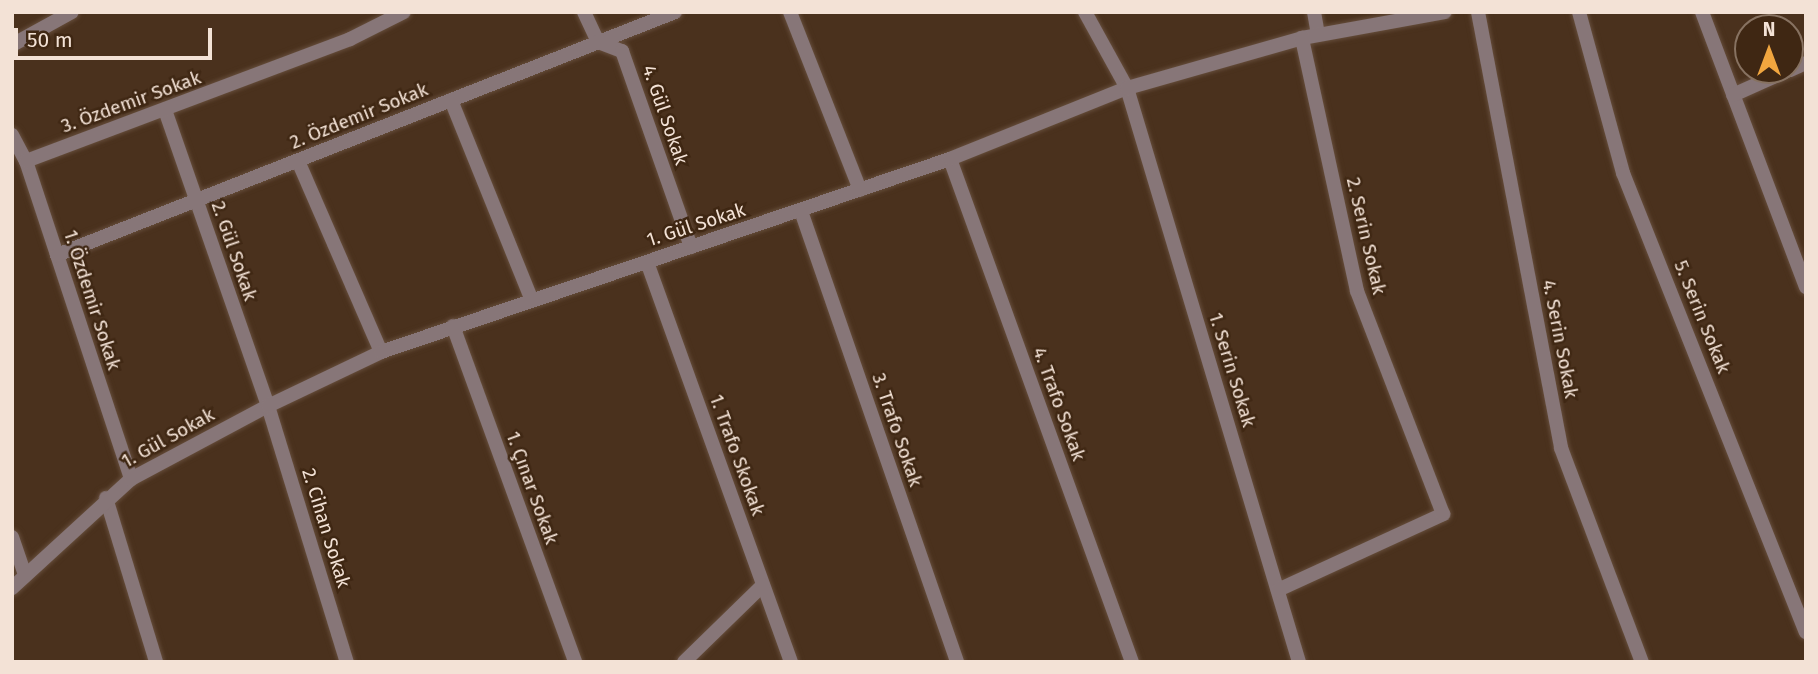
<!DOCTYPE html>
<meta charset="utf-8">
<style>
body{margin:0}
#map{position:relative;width:1818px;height:674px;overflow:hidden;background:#4a311d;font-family:"Fira Sans",sans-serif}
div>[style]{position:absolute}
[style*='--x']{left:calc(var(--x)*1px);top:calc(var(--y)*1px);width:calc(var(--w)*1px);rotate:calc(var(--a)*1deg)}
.roads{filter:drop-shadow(0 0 2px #654d3b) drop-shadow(0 0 2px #654d3b)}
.minor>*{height:14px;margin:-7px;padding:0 7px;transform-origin:7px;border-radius:7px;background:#877678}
span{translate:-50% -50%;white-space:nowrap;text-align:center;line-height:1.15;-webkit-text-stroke:5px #3f2713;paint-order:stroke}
.street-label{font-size:19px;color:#f3e2d6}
.frame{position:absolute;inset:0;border:14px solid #f3e2d6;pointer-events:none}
.north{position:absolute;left:1734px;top:14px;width:70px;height:70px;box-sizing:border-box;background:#3f2713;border:2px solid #877261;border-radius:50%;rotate:0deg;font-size:19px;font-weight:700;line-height:28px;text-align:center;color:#f3e2d6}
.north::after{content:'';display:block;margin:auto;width:24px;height:32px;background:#f1a63f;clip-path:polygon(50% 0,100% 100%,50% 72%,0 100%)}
.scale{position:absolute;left:14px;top:28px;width:198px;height:32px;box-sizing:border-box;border:4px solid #f3e2d6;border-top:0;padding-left:9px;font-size:21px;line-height:24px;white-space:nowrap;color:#f3e2d6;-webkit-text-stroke:5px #3f2713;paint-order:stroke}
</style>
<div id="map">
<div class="roads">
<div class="minor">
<div style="--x:584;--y:12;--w:33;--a:65"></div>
<div style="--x:598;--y:42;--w:26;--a:21"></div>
<div style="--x:622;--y:51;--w:208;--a:70.6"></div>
<div style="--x:790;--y:12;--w:191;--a:68.5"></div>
<div style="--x:1085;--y:12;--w:87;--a:61.1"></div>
<div style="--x:1127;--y:88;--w:599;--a:73.32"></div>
<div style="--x:1314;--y:12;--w:23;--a:80"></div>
<div style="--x:1478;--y:12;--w:444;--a:79.2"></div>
<div style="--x:1561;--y:448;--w:229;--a:69.3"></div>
<div style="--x:1579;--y:12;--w:167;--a:74.7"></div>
<div style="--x:1623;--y:173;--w:494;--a:68.3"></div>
<div style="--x:1702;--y:12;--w:294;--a:69.3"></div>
<div style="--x:12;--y:45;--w:68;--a:-28.8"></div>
<div style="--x:1790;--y:70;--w:17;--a:-24"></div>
<div style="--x:1733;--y:95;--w:61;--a:-24.1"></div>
<div style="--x:451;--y:100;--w:216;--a:68"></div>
<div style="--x:165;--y:110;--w:313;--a:70.8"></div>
<div style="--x:268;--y:406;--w:268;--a:72.9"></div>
<div style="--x:12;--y:135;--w:30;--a:62"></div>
<div style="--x:26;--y:161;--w:335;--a:71.7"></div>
<div style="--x:950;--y:159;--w:535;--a:70.11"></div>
<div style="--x:26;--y:161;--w:346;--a:-20.6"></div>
<div style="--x:350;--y:39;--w:60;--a:-26.6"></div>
<div style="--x:298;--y:161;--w:208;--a:66.5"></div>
<div style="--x:801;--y:211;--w:477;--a:70.9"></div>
<div style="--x:57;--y:255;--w:664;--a:-21.46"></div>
<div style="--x:647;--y:262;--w:425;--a:70.2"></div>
<div style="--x:453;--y:326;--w:357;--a:70"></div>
<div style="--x:106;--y:498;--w:171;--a:73"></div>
<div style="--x:12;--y:537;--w:40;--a:71.1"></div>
<div style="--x:12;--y:588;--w:161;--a:-42.5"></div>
<div style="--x:131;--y:479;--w:155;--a:-28.1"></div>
<div style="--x:268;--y:406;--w:125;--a:-25.5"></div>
<div style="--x:381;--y:352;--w:601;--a:-18.74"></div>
<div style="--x:950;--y:159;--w:191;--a:-21.9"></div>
<div style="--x:1127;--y:88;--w:182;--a:-15.9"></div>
<div style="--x:1302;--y:38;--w:145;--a:-10.3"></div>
<div style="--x:1278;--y:590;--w:182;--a:-24.7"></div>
<div style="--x:1443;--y:514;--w:239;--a:-111.1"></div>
<div style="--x:1357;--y:291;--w:259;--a:-102.3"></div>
<div style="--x:684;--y:662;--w:110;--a:-44.3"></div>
</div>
</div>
<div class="street-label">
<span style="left:131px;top:102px;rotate:-20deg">3. Özdemir Sokak</span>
<span style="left:665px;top:115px;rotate:71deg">4. Gül Sokak</span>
<span style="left:359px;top:116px;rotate:-22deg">2. Özdemir Sokak</span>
<span style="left:696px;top:225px;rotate:-18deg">1. Gül Sokak</span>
<span style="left:1366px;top:236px;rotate:77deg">2. Serin Sokak</span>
<span style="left:234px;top:251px;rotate:71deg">2. Gül Sokak</span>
<span style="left:92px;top:300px;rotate:72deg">1. Özdemir Sokak</span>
<span style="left:1702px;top:317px;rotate:68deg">5. Serin Sokak</span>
<span style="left:1560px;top:339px;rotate:79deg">4. Serin Sokak</span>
<span style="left:1232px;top:370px;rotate:73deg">1. Serin Sokak</span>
<span style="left:1059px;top:404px;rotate:70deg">4. Trafo Sokak</span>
<span style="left:897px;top:430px;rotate:71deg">3. Trafo Sokak</span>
<span style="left:168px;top:438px;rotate:-29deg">1. Gül Sokak</span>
<span style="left:737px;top:455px;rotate:70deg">1. Trafo Skokak</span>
<span style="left:532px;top:488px;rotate:70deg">1. Çınar Sokak</span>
<span style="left:326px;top:528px;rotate:73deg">2. Cihan Sokak</span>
</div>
<div class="frame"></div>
<div class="north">N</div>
<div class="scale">50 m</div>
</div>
